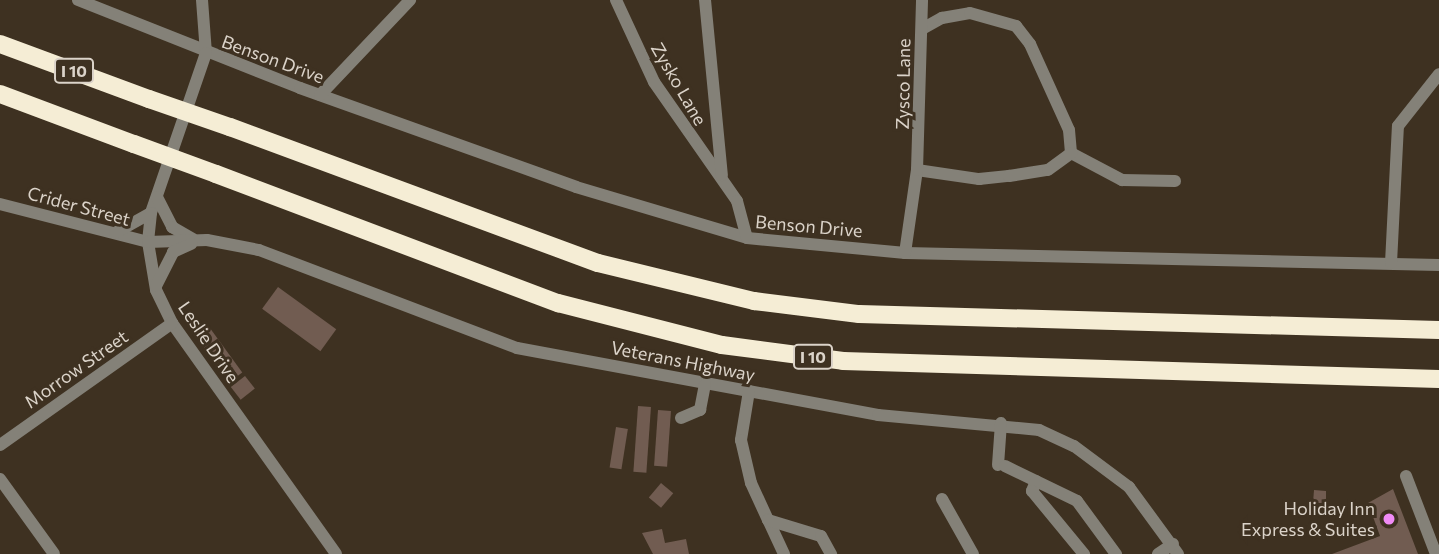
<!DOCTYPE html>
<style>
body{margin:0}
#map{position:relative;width:1439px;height:554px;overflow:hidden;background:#3e3121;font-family:Commissioner,sans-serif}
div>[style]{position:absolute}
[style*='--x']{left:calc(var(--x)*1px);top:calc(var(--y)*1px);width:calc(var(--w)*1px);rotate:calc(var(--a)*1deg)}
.building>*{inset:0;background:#715c51;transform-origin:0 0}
.minor>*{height:12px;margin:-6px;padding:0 6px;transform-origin:6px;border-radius:6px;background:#848178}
.highway>*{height:18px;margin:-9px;padding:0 9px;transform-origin:9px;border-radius:9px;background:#f5edd5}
.highway-bridge>*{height:18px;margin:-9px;padding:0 9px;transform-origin:9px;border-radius:9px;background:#f5edd5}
.dots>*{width:19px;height:19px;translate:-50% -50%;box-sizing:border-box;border:4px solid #3e3121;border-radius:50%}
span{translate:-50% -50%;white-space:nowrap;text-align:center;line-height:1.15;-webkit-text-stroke:6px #3e3121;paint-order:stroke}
.shield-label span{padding:2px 5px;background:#3e3121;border:2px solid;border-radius:5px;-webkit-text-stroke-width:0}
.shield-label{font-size:16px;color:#dbd3c9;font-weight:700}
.street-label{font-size:18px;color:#dbd3c9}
.poi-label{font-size:18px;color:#dbd3c9}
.right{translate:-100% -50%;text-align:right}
</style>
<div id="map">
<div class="building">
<div style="left:278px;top:287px;width:72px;height:27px;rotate:36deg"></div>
<div style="left:207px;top:324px;width:60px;height:16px;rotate:54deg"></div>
<div style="left:245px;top:376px;width:16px;height:18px;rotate:52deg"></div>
<div style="left:638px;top:406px;width:13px;height:66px;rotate:4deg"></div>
<div style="left:658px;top:410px;width:13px;height:56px;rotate:4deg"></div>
<div style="left:616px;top:427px;width:12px;height:41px;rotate:9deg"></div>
<div style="left:661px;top:483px;width:16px;height:19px;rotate:40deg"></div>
<div style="clip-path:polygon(1393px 489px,1418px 554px,1332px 554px,1380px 536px,1368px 503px)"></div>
<div style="clip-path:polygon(1314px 490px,1326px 491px,1326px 503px,1313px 503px)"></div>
<div style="clip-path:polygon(662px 529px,665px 543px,686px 539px,689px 554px,653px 554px,642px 533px)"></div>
</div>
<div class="minor">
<div style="--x:78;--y:0;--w:239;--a:21.6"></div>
<div style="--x:300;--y:88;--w:293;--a:19.7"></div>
<div style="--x:576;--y:187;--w:178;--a:16.6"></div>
<div style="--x:747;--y:238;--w:159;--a:5.4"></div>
<div style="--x:905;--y:253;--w:534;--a:1.29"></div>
<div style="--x:202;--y:0;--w:53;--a:85.7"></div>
<div style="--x:206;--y:53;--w:169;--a:109"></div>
<div style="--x:151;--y:213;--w:29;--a:96"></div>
<div style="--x:148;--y:242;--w:49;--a:80.5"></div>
<div style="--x:156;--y:290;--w:37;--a:64"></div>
<div style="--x:172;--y:323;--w:283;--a:54.6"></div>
<div style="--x:616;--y:0;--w:90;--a:65.1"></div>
<div style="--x:654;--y:82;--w:145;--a:55.1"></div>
<div style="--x:737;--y:201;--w:38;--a:75"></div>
<div style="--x:705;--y:0;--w:176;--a:84.5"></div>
<div style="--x:922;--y:29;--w:23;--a:-29"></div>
<div style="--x:942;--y:18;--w:28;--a:-10"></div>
<div style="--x:970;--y:13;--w:48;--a:15.8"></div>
<div style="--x:1016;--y:26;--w:23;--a:52"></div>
<div style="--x:1030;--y:44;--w:94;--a:65.6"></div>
<div style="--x:1069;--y:130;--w:23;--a:85"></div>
<div style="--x:320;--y:95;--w:131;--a:-46.5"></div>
<div style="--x:1071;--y:153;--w:58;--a:27.9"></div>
<div style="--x:1122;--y:180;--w:53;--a:1.1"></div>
<div style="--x:917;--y:170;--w:63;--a:8.3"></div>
<div style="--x:979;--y:179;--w:30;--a:-6"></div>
<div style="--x:1009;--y:176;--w:39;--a:-9"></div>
<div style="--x:1048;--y:170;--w:29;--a:-36"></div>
<div style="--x:157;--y:197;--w:34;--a:63"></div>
<div style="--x:172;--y:227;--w:24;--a:30"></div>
<div style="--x:0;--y:204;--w:153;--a:14.4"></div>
<div style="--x:148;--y:242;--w:59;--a:-1.9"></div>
<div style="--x:207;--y:240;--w:53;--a:10.9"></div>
<div style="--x:259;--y:250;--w:276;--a:20.8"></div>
<div style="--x:517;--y:348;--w:367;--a:10.5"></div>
<div style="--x:878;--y:415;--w:162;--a:5.3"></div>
<div style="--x:1039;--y:430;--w:38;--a:25"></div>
<div style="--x:1074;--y:446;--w:69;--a:36.7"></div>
<div style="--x:1129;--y:487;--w:83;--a:53.8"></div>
<div style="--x:115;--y:233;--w:41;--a:-29.1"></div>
<div style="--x:905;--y:253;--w:84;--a:-81.8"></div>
<div style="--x:917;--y:170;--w:170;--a:-88.3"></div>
<div style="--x:1391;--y:263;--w:137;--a:-87.1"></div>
<div style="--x:1398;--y:126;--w:66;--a:-51.7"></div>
<div style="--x:156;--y:286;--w:38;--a:-63"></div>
<div style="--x:173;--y:252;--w:20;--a:-24"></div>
<div style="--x:749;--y:391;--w:50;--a:99.3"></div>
<div style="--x:741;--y:440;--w:44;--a:76.9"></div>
<div style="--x:751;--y:483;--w:41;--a:65.3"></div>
<div style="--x:681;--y:418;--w:21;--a:-23"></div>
<div style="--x:700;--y:410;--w:26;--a:-79"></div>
<div style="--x:0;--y:445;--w:211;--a:-35.3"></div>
<div style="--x:998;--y:465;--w:42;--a:-85.9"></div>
<div style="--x:1005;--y:466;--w:80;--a:25.9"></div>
<div style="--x:1077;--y:501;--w:66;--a:53.7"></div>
<div style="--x:1406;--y:476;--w:84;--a:69"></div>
<div style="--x:0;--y:479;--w:92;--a:54.2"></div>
<div style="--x:1036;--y:481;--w:11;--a:112"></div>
<div style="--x:1032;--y:491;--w:82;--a:50.5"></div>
<div style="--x:942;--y:499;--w:63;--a:60.6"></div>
<div style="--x:784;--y:554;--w:38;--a:-115"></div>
<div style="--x:768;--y:520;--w:55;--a:16.8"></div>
<div style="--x:821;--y:536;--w:21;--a:61"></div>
<div style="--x:1158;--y:554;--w:18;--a:-34"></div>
</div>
<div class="highway">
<div style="--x:0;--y:44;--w:159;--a:20.3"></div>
<div style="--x:0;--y:94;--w:143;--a:20.5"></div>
<div style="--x:230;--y:127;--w:392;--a:20.3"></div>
<div style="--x:598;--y:263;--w:161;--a:13.7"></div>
<div style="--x:754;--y:301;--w:106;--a:7.1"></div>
<div style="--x:859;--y:314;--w:580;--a:1.58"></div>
<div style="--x:216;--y:174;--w:366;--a:20.7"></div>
<div style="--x:558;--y:303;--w:169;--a:14.4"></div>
<div style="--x:722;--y:345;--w:122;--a:7.5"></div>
<div style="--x:843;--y:361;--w:596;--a:1.73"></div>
</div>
<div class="highway-bridge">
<div style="--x:149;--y:99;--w:86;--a:19.1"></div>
<div style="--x:134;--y:144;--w:87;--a:20.1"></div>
</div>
<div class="dots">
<div style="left:1389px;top:519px;background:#f08bf5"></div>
</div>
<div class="shield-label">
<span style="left:74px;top:71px">I 10</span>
<span style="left:813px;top:357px">I 10</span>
</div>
<div class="street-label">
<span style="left:273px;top:59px;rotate:20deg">Benson Drive</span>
<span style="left:679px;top:84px;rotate:60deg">Zysko Lane</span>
<span style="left:903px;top:84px;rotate:-89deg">Zysco Lane</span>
<span style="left:79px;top:206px;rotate:15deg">Crider Street</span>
<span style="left:809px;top:226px;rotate:5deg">Benson Drive</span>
<span style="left:209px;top:342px;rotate:56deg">Leslie Drive</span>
<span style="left:683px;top:361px;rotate:11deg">Veterans Highway</span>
<span style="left:76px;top:369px;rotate:-35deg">Morrow Street</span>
</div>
<div class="poi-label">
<span class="right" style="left:1375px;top:519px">Holiday Inn<br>Express &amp; Suites</span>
</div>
</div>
